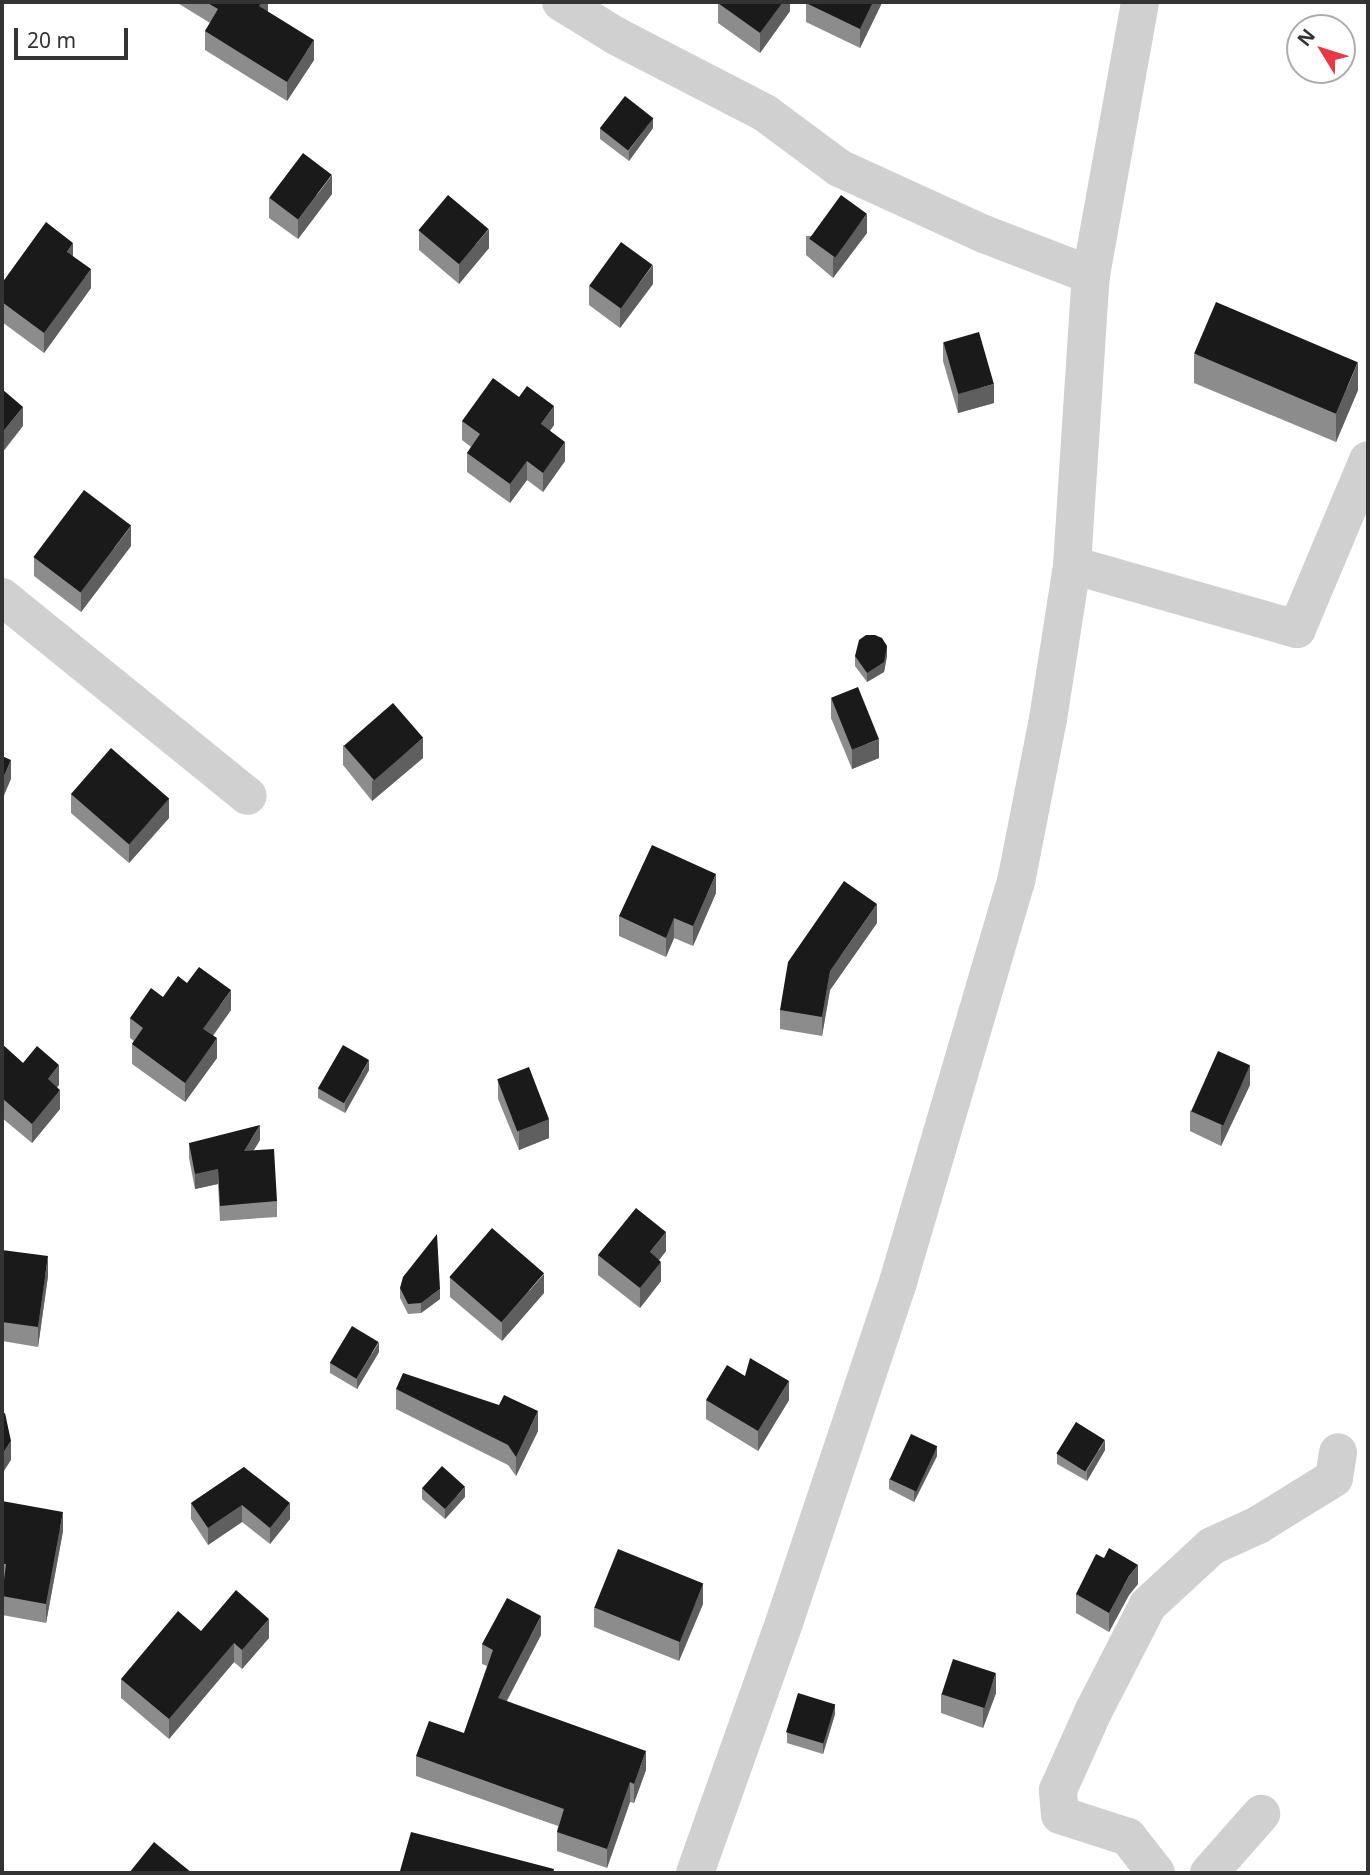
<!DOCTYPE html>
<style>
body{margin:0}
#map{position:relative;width:1370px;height:1875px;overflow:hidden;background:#fff;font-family:"Noto Sans",sans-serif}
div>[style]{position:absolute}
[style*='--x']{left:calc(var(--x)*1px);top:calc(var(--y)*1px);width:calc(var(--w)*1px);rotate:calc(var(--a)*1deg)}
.minor>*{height:38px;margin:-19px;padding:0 19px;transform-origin:19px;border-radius:19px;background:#d0d0d0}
.wall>*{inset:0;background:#8c8c8c}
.shaded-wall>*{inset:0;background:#5f5f5f}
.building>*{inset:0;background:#1a1a1a;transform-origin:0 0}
span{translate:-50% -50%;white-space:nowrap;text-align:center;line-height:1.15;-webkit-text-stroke:7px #fff;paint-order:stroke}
.frame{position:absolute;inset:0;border:4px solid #333;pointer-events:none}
.north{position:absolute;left:1286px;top:14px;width:70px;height:70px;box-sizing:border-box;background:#fff;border:2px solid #adadad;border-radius:50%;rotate:308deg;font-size:19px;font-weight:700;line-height:28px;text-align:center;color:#333}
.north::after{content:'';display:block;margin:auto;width:24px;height:32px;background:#e63946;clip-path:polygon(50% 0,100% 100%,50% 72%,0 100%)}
.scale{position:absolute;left:14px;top:28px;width:114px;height:32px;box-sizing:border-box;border:4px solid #333;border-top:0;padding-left:9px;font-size:21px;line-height:24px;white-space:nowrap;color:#333;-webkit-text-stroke:5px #fff;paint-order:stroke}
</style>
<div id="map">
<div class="minor">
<div style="--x:561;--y:2;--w:65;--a:31.7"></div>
<div style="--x:616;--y:36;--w:168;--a:27.3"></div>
<div style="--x:765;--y:113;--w:92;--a:36.6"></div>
<div style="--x:839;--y:168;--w:159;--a:24.5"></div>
<div style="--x:984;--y:234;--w:115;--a:21"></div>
<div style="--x:1072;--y:565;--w:234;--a:15.9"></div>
<div style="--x:1297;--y:629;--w:183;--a:-67.2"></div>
<div style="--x:2;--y:597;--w:316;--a:39"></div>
<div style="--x:695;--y:1873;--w:265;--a:-70.4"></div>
<div style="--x:784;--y:1623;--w:360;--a:-71.5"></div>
<div style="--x:898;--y:1282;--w:417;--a:-73.6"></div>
<div style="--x:1016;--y:882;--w:166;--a:-78.9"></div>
<div style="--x:1048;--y:719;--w:156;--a:-81.1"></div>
<div style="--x:1072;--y:565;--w:291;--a:-86.3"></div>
<div style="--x:1091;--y:275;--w:277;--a:-79.8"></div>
<div style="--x:1156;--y:1873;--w:46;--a:-127.9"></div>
<div style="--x:1128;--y:1837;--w:71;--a:-162.1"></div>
<div style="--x:1060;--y:1815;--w:25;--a:-95"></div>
<div style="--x:1058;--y:1790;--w:88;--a:-65.8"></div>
<div style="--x:1094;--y:1710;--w:118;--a:-62.8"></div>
<div style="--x:1148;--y:1605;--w:87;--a:-42.7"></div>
<div style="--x:1212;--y:1546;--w:51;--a:-24.5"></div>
<div style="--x:1258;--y:1525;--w:89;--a:-31.7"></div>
<div style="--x:1334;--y:1478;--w:26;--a:-81"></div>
<div style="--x:1209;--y:1873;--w:79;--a:-48.6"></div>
</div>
<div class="wall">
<div style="clip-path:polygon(176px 2px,268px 2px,268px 12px,314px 60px,287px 101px,205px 50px,205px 31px,210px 23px)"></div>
<div style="clip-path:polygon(790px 2px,790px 11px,760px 53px,718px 23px,718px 3px)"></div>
<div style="clip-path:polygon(882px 2px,860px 48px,806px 22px,806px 3px)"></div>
<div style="clip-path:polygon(653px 128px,629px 161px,600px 139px,600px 129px)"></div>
<div style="clip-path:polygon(332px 194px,298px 239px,269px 218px,269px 198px)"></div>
<div style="clip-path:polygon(419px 231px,489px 248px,459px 284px,419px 250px)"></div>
<div style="clip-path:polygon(867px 233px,833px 278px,806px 255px,806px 236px)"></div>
<div style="clip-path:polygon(73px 256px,91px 288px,44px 353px,2px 322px,2px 283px)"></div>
<div style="clip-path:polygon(653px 284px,620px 328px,589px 305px,589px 286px)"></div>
<div style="clip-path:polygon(943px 342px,994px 403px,958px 413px,943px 361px)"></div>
<div style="clip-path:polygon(1194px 354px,1358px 390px,1336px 442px,1194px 383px)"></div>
<div style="clip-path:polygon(462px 421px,554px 425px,550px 431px,565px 461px,543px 492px,527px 480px,510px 503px,467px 472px,467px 453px,471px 447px,462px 440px)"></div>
<div style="clip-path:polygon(131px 546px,81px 612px,34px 576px,34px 557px)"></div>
<div style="clip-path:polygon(855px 656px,887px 656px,884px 672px,867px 682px,855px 666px)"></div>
<div style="clip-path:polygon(831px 698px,879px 758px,852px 769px,831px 718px)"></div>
<div style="clip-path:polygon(343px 745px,423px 758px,372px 801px,343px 765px)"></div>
<div style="clip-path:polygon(71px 794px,169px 818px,129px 863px,71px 813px)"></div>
<div style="clip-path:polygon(716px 893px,693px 946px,674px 938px,666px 957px,619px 936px,619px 916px)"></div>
<div style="clip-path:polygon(877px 923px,830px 990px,822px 1036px,780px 1029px,780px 1010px)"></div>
<div style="clip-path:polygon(187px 983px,231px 1010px,213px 1036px,217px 1058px,185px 1102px,132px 1064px,132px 1044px,134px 1041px,130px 1038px,130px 1018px,163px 997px)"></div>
<div style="clip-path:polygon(2px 1044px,23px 1063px,59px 1085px,57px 1087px,60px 1109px,32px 1143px,2px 1118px)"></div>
<div style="clip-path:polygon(369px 1070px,345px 1113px,318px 1098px,318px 1088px)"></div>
<div style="clip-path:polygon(498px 1080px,549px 1138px,519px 1150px,498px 1099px)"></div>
<div style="clip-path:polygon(1250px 1085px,1221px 1146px,1190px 1131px,1190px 1111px)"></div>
<div style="clip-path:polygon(260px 1140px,254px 1150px,277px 1201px,277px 1217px,220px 1221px,218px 1184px,195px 1189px,189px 1158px,189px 1143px)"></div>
<div style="clip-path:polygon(2px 1250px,48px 1276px,38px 1347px,2px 1341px)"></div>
<div style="clip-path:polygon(666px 1251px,659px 1260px,661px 1281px,640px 1308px,598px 1275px,598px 1255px)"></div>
<div style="clip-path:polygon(450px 1277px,544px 1293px,502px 1341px,450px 1297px)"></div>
<div style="clip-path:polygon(400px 1288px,440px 1299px,421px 1313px,408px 1314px,400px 1298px)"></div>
<div style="clip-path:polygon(379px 1352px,357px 1389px,330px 1373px,330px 1363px)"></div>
<div style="clip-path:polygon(396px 1389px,538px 1431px,516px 1476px,508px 1465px,396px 1409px)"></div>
<div style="clip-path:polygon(706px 1400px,789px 1400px,758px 1451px,706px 1419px)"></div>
<div style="clip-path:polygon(1105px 1450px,1087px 1481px,1057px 1464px,1057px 1454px)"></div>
<div style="clip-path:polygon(937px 1456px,914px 1502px,889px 1489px,889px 1479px)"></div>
<div style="clip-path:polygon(244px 1467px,290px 1519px,270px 1544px,242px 1522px,208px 1545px,191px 1519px,191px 1503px)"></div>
<div style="clip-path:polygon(422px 1489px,465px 1497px,445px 1519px,422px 1499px)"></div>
<div style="clip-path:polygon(2px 1501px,63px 1531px,46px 1623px,2px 1615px,2px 1590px,3px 1583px,2px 1583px)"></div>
<div style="clip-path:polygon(1138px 1584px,1129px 1595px,1109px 1632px,1076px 1613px,1076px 1594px)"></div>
<div style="clip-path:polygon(703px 1604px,679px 1661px,594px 1627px,594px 1607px)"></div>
<div style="clip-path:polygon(201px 1631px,269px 1638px,242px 1669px,234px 1662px,169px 1739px,121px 1698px,121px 1679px)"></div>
<div style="clip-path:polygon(541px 1635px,507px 1701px,646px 1770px,634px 1803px,630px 1802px,607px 1868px,557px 1851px,557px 1832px,558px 1826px,416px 1776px,416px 1756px,464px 1733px,487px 1666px,482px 1664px,482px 1644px)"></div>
<div style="clip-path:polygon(996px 1693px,983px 1728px,941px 1713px,941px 1694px)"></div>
<div style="clip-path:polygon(835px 1714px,823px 1754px,787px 1743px,787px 1733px)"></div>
</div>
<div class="shaded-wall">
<div style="clip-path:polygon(262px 2px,268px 2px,268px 12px,259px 6px)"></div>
<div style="clip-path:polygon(783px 2px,790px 2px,790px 11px,760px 53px,760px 33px)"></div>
<div style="clip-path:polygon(873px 2px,882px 2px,882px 3px,860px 48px,860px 29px)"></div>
<div style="clip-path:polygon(314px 40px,314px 60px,287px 101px,287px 82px)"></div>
<div style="clip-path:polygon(653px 118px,653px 128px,629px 161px,629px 151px)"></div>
<div style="clip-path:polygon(332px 175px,332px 194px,298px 239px,298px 220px)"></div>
<div style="clip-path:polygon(867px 214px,867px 233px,833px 278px,833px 258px)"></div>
<div style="clip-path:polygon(489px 229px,489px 248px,459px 284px,459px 264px)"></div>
<div style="clip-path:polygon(73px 243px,73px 262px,67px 252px)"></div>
<div style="clip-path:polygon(653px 265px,653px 284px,620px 328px,620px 309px)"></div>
<div style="clip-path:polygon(91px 269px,91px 288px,44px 353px,44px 333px)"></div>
<div style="clip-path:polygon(1358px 362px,1358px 390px,1336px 442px,1336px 414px)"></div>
<div style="clip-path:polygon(994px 384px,994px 403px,958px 413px,958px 394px)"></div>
<div style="clip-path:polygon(554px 406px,554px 425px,541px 443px,541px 424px)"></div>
<div style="clip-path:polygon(23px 407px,23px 426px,2px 453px,2px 433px)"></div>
<div style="clip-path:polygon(565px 442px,565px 461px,543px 492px,543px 473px)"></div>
<div style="clip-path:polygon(527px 461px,527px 480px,510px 503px,510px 484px)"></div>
<div style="clip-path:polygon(131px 526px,131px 546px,81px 612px,81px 592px)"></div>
<div style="clip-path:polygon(887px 646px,887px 656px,884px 672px,867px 682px,867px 673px)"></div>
<div style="clip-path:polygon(423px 738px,423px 758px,372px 801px,372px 781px)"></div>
<div style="clip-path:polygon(879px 739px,879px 758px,852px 769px,852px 750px)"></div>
<div style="clip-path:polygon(11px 760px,11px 779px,2px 800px,2px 781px)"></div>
<div style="clip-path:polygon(169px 798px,169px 818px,129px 863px,129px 844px)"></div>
<div style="clip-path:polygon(716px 874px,716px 893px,693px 946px,693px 926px)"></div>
<div style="clip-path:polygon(877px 904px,877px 923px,830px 990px,822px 1036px,822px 1017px,830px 971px)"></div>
<div style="clip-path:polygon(674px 918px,674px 938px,666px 957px,666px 938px)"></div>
<div style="clip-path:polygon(231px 990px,231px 1010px,203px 1049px,203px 1029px)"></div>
<div style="clip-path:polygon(217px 1038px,217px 1058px,185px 1102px,185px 1083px)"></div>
<div style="clip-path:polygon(369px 1060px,369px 1070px,345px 1113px,345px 1103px)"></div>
<div style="clip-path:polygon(59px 1065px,59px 1085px,48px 1098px,48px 1079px)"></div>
<div style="clip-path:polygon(1250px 1065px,1250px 1085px,1221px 1146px,1221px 1126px)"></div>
<div style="clip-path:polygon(60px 1090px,60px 1109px,32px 1143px,32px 1124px)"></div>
<div style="clip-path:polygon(549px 1119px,549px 1138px,519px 1150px,519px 1131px)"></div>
<div style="clip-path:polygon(260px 1125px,260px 1140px,244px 1166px,244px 1151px)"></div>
<div style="clip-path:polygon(218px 1169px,218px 1184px,195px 1189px,195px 1174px)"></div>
<div style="clip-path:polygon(666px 1232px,666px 1251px,650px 1272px,650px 1252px)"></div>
<div style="clip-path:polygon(48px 1256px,48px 1276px,38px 1347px,38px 1327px)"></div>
<div style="clip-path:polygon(661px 1262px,661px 1281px,640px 1308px,640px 1288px)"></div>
<div style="clip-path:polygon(544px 1274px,544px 1293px,502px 1341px,502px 1322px)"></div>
<div style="clip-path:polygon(440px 1289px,440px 1299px,421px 1313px,421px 1303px)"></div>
<div style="clip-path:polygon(379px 1342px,379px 1352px,357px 1389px,357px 1379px)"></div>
<div style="clip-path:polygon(789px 1381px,789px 1400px,758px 1451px,758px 1431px)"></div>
<div style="clip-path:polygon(538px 1411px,538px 1431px,516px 1476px,516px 1457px)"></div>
<div style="clip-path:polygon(1105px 1440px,1105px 1450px,1087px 1481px,1087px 1471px)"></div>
<div style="clip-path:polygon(11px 1441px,11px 1460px,2px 1474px,2px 1455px)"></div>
<div style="clip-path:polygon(937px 1446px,937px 1456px,914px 1502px,914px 1492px)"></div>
<div style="clip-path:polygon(465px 1487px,465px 1497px,445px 1519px,445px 1509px)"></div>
<div style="clip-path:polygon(290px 1503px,290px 1519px,270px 1544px,270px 1528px)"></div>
<div style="clip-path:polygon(242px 1505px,242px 1522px,208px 1545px,208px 1528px)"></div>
<div style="clip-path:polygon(63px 1512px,63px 1531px,46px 1623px,46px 1604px)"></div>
<div style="clip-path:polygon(1138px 1565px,1138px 1584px,1129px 1595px,1109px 1632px,1109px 1613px,1129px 1576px)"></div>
<div style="clip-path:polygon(703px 1584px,703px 1604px,679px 1661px,679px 1642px)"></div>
<div style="clip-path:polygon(541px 1616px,541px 1635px,498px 1717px,498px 1698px)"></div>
<div style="clip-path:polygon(269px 1619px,269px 1638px,242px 1669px,242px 1650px)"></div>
<div style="clip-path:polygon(234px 1643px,234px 1662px,169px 1739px,169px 1719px)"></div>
<div style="clip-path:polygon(996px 1673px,996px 1693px,983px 1728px,983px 1709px)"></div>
<div style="clip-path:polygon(835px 1704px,835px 1714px,823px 1754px,823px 1744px)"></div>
<div style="clip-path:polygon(646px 1751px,646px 1770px,634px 1803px,634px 1784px)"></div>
<div style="clip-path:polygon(630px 1782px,630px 1802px,607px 1868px,607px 1849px)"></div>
</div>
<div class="building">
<div style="clip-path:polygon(206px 2px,262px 2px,259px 6px,314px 40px,287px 82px,205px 31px,218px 9px)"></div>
<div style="clip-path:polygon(720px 2px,783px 2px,760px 33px,718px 3px)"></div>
<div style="clip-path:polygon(807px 2px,873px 2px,860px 29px,806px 3px)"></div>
<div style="left:625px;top:96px;width:36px;height:41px;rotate:38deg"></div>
<div style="left:303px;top:153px;width:36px;height:56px;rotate:37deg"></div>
<div style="left:448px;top:195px;width:53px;height:46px;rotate:40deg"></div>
<div style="left:841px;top:195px;width:32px;height:54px;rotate:36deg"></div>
<div style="clip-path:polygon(46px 222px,73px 243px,67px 252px,91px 269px,44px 333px,2px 302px,2px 283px)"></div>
<div style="left:621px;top:242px;width:39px;height:54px;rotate:36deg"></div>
<div style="left:1216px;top:302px;width:154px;height:56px;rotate:23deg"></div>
<div style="left:979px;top:332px;width:54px;height:37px;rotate:74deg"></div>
<div style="clip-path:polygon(493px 378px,519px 397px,527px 386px,554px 406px,541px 424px,565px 442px,543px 473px,527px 461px,510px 484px,467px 453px,480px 434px,462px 421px)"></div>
<div style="clip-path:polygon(2px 389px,23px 407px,2px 433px)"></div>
<div style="left:84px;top:490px;width:59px;height:84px;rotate:37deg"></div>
<div style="clip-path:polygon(866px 635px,875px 635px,882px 638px,887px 646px,884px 662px,867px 673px,855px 656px,859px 640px)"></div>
<div style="left:858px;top:687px;width:56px;height:29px;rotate:68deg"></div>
<div style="left:393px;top:703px;width:46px;height:65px;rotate:49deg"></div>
<div style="left:111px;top:748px;width:77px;height:61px;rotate:41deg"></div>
<div style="clip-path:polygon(2px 756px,11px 760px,2px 781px)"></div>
<div style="clip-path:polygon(652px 845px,716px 874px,693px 926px,674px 918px,666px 938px,619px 916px)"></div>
<div style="clip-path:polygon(844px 881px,877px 904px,830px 971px,822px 1017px,780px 1010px,788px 962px)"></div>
<div style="clip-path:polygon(199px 967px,231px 990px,203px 1029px,217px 1038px,185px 1083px,132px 1044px,143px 1028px,130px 1018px,151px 988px,163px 997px,178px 976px,187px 983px)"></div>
<div style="clip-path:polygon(2px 1044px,23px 1063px,37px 1046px,59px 1065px,48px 1079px,60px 1090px,32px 1124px,2px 1098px)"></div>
<div style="left:343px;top:1045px;width:30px;height:50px;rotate:30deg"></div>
<div style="left:1218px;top:1051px;width:35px;height:66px;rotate:24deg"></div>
<div style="left:529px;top:1067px;width:56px;height:34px;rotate:69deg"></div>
<div style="clip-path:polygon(260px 1125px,244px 1151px,274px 1149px,277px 1201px,220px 1206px,218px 1169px,195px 1174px,189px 1143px)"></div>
<div style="clip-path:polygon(636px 1208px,666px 1232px,650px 1252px,661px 1262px,640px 1288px,598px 1255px)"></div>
<div style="left:492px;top:1228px;width:69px;height:65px;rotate:41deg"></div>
<div style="clip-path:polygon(437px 1234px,440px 1289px,421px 1303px,408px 1304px,400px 1288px,403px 1277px)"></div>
<div style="clip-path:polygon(2px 1250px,48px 1256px,38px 1327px,2px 1322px)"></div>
<div style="left:352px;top:1326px;width:31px;height:43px;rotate:31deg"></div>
<div style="clip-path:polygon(750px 1358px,789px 1381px,758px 1431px,706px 1400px,727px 1365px,745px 1376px)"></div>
<div style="clip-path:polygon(403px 1373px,499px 1405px,504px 1395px,538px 1411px,516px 1457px,508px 1445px,396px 1389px)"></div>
<div style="clip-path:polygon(5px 1413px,11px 1441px,2px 1455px,2px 1414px)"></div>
<div style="left:1076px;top:1422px;width:34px;height:37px;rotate:32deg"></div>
<div style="left:911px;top:1434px;width:29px;height:50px;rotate:25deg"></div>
<div style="left:442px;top:1466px;width:31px;height:30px;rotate:42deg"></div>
<div style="clip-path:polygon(244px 1467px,290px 1503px,270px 1528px,242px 1505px,208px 1528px,191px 1503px)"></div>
<div style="clip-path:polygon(2px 1501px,63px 1512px,46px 1604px,2px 1596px,6px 1564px,2px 1564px)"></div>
<div style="clip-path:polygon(1109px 1548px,1138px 1565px,1129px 1576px,1109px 1613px,1076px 1594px,1096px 1554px,1104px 1558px)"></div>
<div style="left:618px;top:1549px;width:92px;height:63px;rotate:22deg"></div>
<div style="clip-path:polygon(236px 1590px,269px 1619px,242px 1650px,234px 1643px,169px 1719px,121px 1679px,178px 1611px,201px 1631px)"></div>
<div style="clip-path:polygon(507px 1598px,541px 1616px,498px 1698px,646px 1751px,634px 1784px,630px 1782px,607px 1849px,557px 1832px,564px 1809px,416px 1756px,429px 1721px,464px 1733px,493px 1650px,482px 1644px)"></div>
<div style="left:953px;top:1659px;width:45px;height:37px;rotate:18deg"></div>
<div style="left:798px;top:1693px;width:39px;height:41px;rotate:17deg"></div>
<div style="clip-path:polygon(411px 1832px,554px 1869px,553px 1873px,408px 1873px,400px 1871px)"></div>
<div style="clip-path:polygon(154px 1842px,192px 1873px,129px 1873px)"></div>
</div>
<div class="frame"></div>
<div class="north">N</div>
<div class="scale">20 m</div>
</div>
